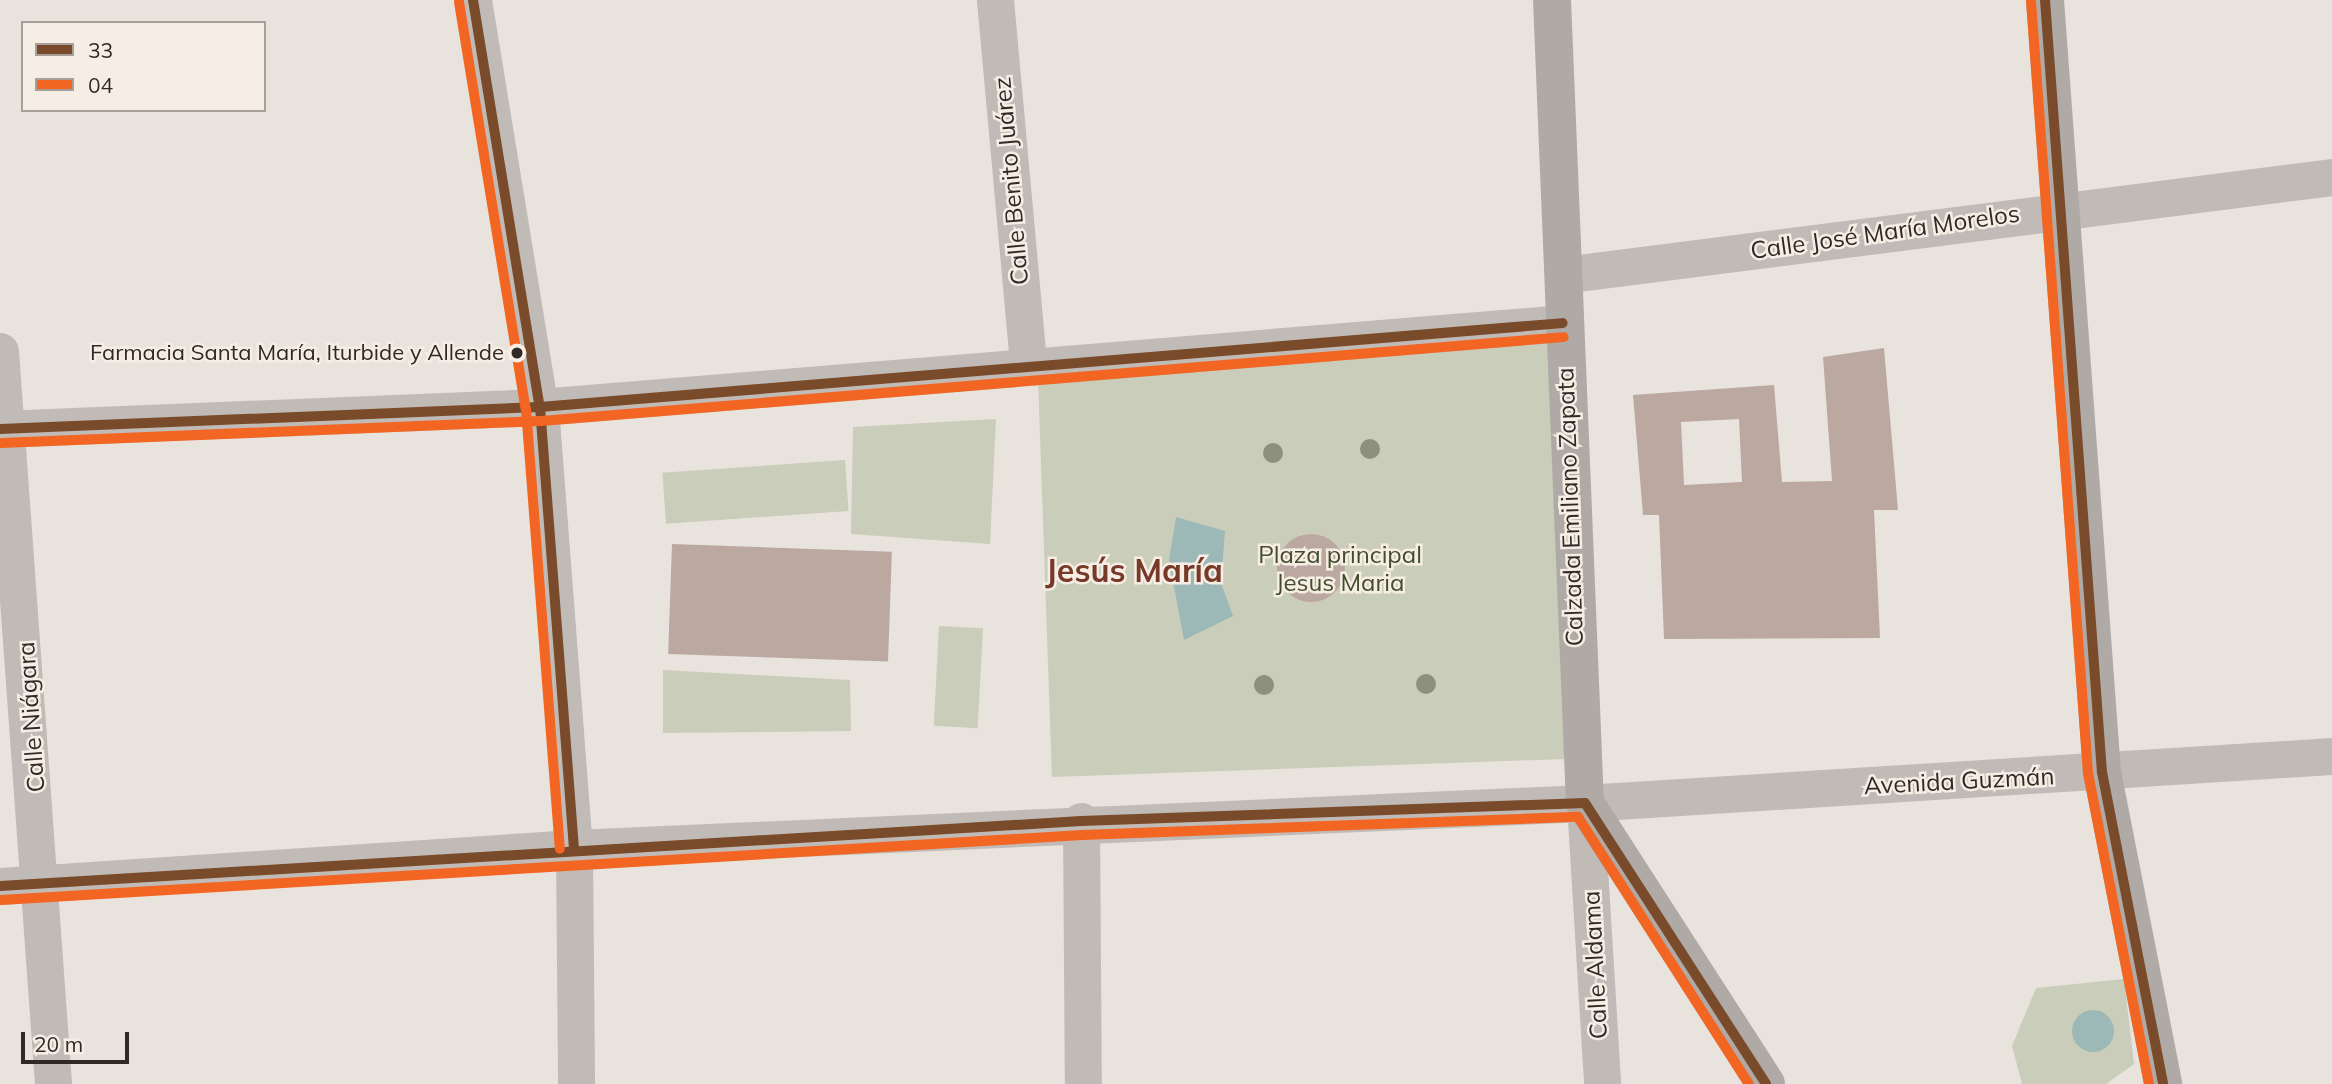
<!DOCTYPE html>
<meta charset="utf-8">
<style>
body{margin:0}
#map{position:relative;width:2332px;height:1084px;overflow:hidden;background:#e9e3de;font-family:Mulish,sans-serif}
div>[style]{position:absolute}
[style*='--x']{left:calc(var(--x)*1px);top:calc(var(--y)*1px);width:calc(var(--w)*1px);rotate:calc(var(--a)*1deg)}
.green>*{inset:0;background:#cacdb9;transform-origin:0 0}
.water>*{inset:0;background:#9cb9b8}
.round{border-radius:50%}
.building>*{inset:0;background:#bba8a1;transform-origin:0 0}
.minor>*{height:37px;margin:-18.5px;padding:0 18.5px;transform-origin:18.5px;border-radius:18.5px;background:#c1bbb7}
.major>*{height:38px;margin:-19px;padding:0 19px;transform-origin:19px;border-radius:19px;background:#b0aaa6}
.bus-1>*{height:10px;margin:-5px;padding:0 5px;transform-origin:5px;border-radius:5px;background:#7a4b2a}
.bus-2>*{height:10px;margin:-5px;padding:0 5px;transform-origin:5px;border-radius:5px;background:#f26522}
.trees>*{width:20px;height:20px;margin:-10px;border-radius:50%;background:#8d907d}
.dots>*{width:19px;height:19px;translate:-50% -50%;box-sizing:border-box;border:4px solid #f6eee4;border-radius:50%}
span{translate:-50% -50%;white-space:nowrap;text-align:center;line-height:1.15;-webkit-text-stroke:5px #f6eee4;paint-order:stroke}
.bus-label{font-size:22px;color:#312926}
.right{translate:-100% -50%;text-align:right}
.street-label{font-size:24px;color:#312926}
.park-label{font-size:24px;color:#424d2d}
.district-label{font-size:32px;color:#773928;font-weight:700}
.legend{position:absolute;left:21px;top:21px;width:245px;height:91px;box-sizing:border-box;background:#f6eee4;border:2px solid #a79f98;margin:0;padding:9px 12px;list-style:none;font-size:21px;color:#312926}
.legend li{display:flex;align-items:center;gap:14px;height:35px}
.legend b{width:35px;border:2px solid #a79f98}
.scale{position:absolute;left:21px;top:1032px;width:108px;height:32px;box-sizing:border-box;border:4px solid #312926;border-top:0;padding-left:9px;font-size:21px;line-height:24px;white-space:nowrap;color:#312926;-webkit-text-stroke:5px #f6eee4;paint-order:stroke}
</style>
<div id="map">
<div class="green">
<div style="left:1558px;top:340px;width:419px;height:521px;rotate:88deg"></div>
<div style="clip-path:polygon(996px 419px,990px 544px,851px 534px,853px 427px)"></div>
<div style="left:845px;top:460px;width:51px;height:183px;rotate:86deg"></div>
<div style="left:939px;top:626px;width:44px;height:100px;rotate:3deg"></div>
<div style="clip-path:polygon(663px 670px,850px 680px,851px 731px,663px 733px)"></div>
<div style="clip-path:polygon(2124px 979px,2134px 1064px,2106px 1084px,2022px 1084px,2012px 1046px,2036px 988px)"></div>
</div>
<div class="water">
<div style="clip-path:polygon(1176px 517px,1225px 531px,1221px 583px,1233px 616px,1184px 640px,1169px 560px)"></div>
<div class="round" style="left:2072px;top:1010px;width:42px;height:42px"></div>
</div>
<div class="building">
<div style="clip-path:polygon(evenodd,1884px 348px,1898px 510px,1874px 510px,1880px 638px,1664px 639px,1659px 515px,1643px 515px,1633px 395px,1774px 385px,1782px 482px,1832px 481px,1823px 357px,1884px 348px,1739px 419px,1742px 482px,1684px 485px,1681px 422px,1739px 419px)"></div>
<div class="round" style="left:1277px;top:534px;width:68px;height:68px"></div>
<div style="left:672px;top:544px;width:220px;height:110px;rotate:2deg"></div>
</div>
<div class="minor">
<div style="--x:473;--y:0;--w:412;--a:80.7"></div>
<div style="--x:540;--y:407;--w:442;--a:85.6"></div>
<div style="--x:574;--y:848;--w:236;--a:89.5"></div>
<div style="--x:995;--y:0;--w:364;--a:84.8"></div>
<div style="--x:1563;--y:275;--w:775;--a:-7.26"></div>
<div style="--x:0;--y:351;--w:735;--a:85.86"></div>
<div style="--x:0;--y:429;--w:540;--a:-2.33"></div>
<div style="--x:540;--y:407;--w:1026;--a:-4.69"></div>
<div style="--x:1585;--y:803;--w:282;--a:86.5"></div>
<div style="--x:1081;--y:821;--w:263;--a:89.6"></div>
<div style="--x:0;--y:886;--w:575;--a:-3.79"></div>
<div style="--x:574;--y:848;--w:1012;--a:-2.55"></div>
<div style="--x:1585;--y:803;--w:748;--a:-3.6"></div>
</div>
<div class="major">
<div style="--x:1552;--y:0;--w:804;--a:87.65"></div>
<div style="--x:1585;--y:803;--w:334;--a:57.2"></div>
<div style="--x:2045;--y:0;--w:774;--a:85.78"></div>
<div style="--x:2102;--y:772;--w:318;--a:78.9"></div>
</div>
<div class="bus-1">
<div style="--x:473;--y:0;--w:412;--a:80.7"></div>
<div style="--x:540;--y:407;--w:442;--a:85.6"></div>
<div style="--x:2045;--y:0;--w:774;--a:85.78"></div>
<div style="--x:2102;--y:772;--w:318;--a:78.9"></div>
<div style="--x:0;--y:429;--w:540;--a:-2.33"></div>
<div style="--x:540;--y:407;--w:1026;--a:-4.69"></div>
<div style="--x:0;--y:886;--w:1083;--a:-3.44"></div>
<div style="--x:1081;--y:821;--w:504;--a:-2.05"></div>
<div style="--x:1585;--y:803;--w:334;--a:57.2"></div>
</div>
<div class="bus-2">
<div style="--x:2031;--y:1;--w:774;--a:85.78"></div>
<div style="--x:2088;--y:773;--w:317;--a:78.9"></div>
<div style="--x:459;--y:2;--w:412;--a:80.7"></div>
<div style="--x:526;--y:409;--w:441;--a:85.6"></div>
<div style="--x:1;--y:443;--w:540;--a:-2.33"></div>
<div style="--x:541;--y:421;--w:1026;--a:-4.69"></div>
<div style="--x:1;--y:900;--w:1083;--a:-3.44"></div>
<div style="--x:1082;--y:835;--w:496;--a:-2.1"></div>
<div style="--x:1578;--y:817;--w:317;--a:57.4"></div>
</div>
<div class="trees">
<div style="left:1370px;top:449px"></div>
<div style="left:1273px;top:453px"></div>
<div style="left:1426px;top:684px"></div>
<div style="left:1264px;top:685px"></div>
</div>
<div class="dots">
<div style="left:517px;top:353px;background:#312926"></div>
</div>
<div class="bus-label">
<span class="right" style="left:504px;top:353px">Farmacia Santa María, Iturbide y Allende</span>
</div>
<div class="street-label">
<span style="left:1011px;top:181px;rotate:-95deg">Calle Benito Juárez</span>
<span style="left:1885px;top:232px;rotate:-8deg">Calle José María Morelos</span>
<span style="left:1570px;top:507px;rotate:-92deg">Calzada Emiliano Zapata</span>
<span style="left:31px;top:717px;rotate:-94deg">Calle Niágara</span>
<span style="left:1959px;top:781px;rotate:-3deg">Avenida Guzmán</span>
<span style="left:1595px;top:965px;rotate:-93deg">Calle Aldama</span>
</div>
<div class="park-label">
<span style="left:1340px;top:569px">Plaza principal<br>Jesus Maria</span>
</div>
<div class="district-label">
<span style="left:1134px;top:570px">Jesús María</span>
</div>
<ul class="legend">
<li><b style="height:9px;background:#7a4b2a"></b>33</li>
<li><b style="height:9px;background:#f26522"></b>04</li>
</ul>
<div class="scale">20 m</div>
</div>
